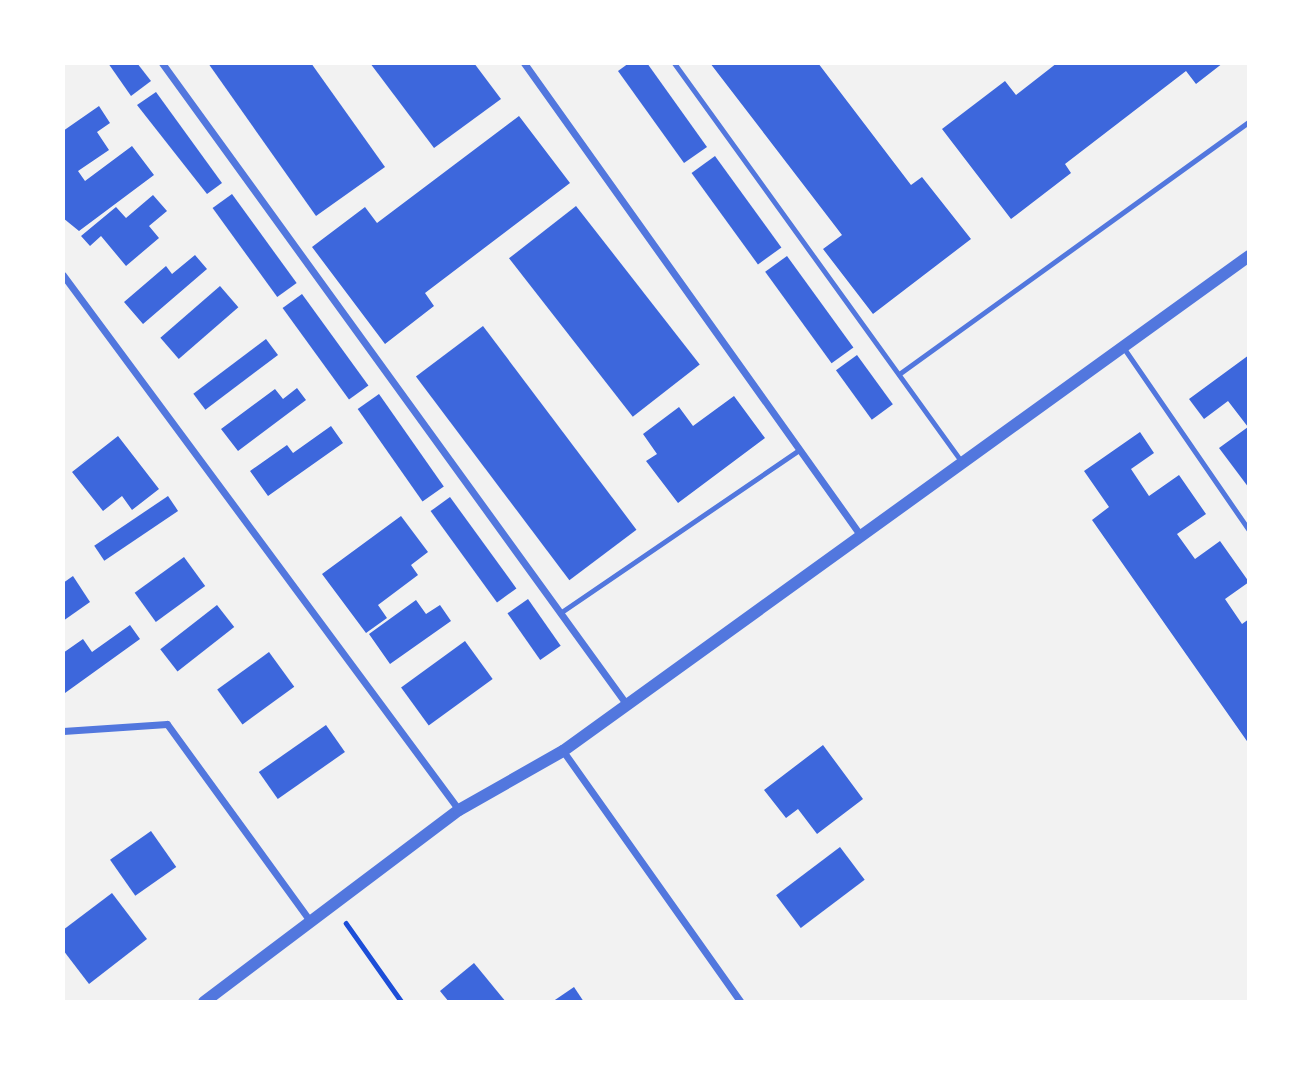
<!DOCTYPE html>
<style>
body{margin:0}
#map{position:relative;width:1312px;height:1065px;overflow:hidden;background:#f2f2f2;font-family:Lato,sans-serif}
div>[style]{position:absolute}
[style*='--x']{left:calc(var(--x)*1px);top:calc(var(--y)*1px);width:calc(var(--w)*1px);rotate:calc(var(--a)*1deg)}
.building>*{inset:0;background:#3d67dc;transform-origin:0 0}
.path>*{height:4.5px;margin:-2.25px;padding:0 2.25px;transform-origin:2.25px;border-radius:2.25px;background:#1d4ed8}
.service>*{height:5px;margin:-2.5px;padding:0 2.5px;transform-origin:2.5px;border-radius:2.5px;background:#5277de}
.minor>*{height:7px;margin:-3.5px;padding:0 3.5px;transform-origin:3.5px;border-radius:3.5px;background:#5277de}
.tertiary>*{height:12px;margin:-6px;padding:0 6px;transform-origin:6px;border-radius:6px;background:#5277de}
span{translate:-50% -50%;white-space:nowrap;text-align:center;line-height:1.15;-webkit-text-stroke:7px #fff;paint-order:stroke}
.frame{position:absolute;inset:0;border:65px solid #fff;pointer-events:none}
</style>
<div id="map">
<div class="building">
<div style="clip-path:polygon(108px 63px,137px 63px,151px 81px,131px 96px)"></div>
<div style="clip-path:polygon(208px 63px,311px 63px,385px 167px,316px 216px)"></div>
<div style="clip-path:polygon(370px 63px,474px 63px,501px 99px,434px 148px)"></div>
<div style="clip-path:polygon(629px 63px,647px 63px,707px 147px,684px 163px,618px 71px)"></div>
<div style="clip-path:polygon(710px 63px,818px 63px,911px 185px,922px 177px,971px 239px,873px 314px,823px 249px,842px 235px)"></div>
<div style="clip-path:polygon(1057px 63px,1223px 63px,1196px 84px,1186px 71px,1065px 164px,1071px 173px,1011px 219px,942px 129px,1005px 81px,1016px 95px)"></div>
<div style="clip-path:polygon(156px 92px,222px 183px,207px 194px,137px 105px)"></div>
<div style="clip-path:polygon(99px 106px,110px 123px,97px 132px,109px 150px,78px 171px,85px 181px,132px 146px,154px 175px,79px 231px,63px 218px,63px 131px)"></div>
<div style="clip-path:polygon(519px 116px,570px 183px,425px 293px,434px 306px,385px 344px,312px 247px,365px 207px,377px 223px)"></div>
<div style="left:715px;top:156px;width:113px;height:29px;rotate:54deg"></div>
<div style="left:232px;top:194px;width:110px;height:24px;rotate:54deg"></div>
<div style="clip-path:polygon(153px 195px,167px 211px,149px 226px,159px 238px,126px 266px,101px 236px,90px 246px,81px 236px,116px 207px,126px 218px)"></div>
<div style="left:576px;top:206px;width:201px;height:85px;rotate:52deg"></div>
<div style="clip-path:polygon(195px 255px,207px 269px,143px 324px,124px 302px,166px 266px,172px 274px)"></div>
<div style="left:787px;top:256px;width:113px;height:27px;rotate:54deg"></div>
<div style="left:220px;top:286px;width:28px;height:79px;rotate:49deg"></div>
<div style="left:302px;top:294px;width:113px;height:24px;rotate:54deg"></div>
<div style="left:483px;top:326px;width:255px;height:84px;rotate:53deg"></div>
<div style="left:266px;top:339px;width:20px;height:91px;rotate:53deg"></div>
<div style="left:857px;top:355px;width:61px;height:26px;rotate:54deg"></div>
<div style="clip-path:polygon(1249px 355px,1249px 488px,1219px 448px,1248px 427px,1228px 401px,1204px 419px,1189px 399px)"></div>
<div style="clip-path:polygon(297px 388px,306px 400px,238px 451px,221px 429px,275px 389px,283px 399px)"></div>
<div style="left:379px;top:394px;width:113px;height:26px;rotate:55deg"></div>
<div style="clip-path:polygon(734px 396px,765px 438px,678px 503px,646px 461px,657px 454px,643px 434px,679px 407px,693px 426px)"></div>
<div style="clip-path:polygon(331px 426px,343px 443px,268px 496px,250px 471px,287px 445px,293px 453px)"></div>
<div style="clip-path:polygon(1140px 432px,1154px 453px,1131px 469px,1149px 496px,1179px 475px,1206px 514px,1177px 534px,1195px 559px,1220px 541px,1249px 582px,1225px 599px,1242px 624px,1249px 619px,1249px 744px,1092px 520px,1109px 507px,1084px 471px)"></div>
<div style="clip-path:polygon(118px 436px,159px 489px,132px 510px,122px 496px,103px 511px,72px 472px)"></div>
<div style="left:168px;top:496px;width:18px;height:89px;rotate:56deg"></div>
<div style="left:450px;top:497px;width:113px;height:24px;rotate:54deg"></div>
<div style="clip-path:polygon(401px 516px,428px 552px,411px 565px,418px 575px,378px 605px,387px 618px,366px 633px,322px 574px)"></div>
<div style="left:184px;top:557px;width:36px;height:61px;rotate:54deg"></div>
<div style="clip-path:polygon(73px 576px,90px 602px,63px 621px,63px 583px)"></div>
<div style="left:528px;top:599px;width:57px;height:25px;rotate:55deg"></div>
<div style="clip-path:polygon(416px 600px,426px 614px,440px 605px,451px 621px,390px 664px,369px 634px)"></div>
<div style="left:217px;top:605px;width:28px;height:72px;rotate:52deg"></div>
<div style="clip-path:polygon(130px 625px,140px 639px,65px 693px,63px 653px,83px 639px,92px 652px)"></div>
<div style="left:465px;top:641px;width:47px;height:79px;rotate:54deg"></div>
<div style="left:269px;top:652px;width:43px;height:64px;rotate:54deg"></div>
<div style="left:326px;top:725px;width:33px;height:82px;rotate:55deg"></div>
<div style="clip-path:polygon(823px 745px,863px 799px,817px 834px,798px 809px,786px 818px,764px 790px)"></div>
<div style="left:151px;top:831px;width:44px;height:50px;rotate:55deg"></div>
<div style="left:840px;top:847px;width:41px;height:80px;rotate:53deg"></div>
<div style="clip-path:polygon(112px 893px,147px 939px,89px 984px,63px 950px,63px 930px)"></div>
<div style="clip-path:polygon(474px 963px,506px 1002px,449px 1002px,440px 991px)"></div>
<div style="clip-path:polygon(574px 987px,584px 1002px,552px 1002px)"></div>
</div>
<div class="path">
<div style="--x:346;--y:923;--w:97;--a:54.7"></div>
</div>
<div class="service">
<div style="--x:674;--y:63;--w:493;--a:54.2"></div>
<div style="--x:1123;--y:347;--w:222;--a:55.5"></div>
<div style="--x:899;--y:374;--w:431;--a:-35.8"></div>
<div style="--x:560;--y:613;--w:289;--a:-34.3"></div>
</div>
<div class="minor">
<div style="--x:162;--y:63;--w:793;--a:54.08"></div>
<div style="--x:524;--y:63;--w:581;--a:54.53"></div>
<div style="--x:63;--y:275;--w:666;--a:53.49"></div>
<div style="--x:63;--y:731;--w:104;--a:-3.9"></div>
<div style="--x:167;--y:724;--w:245;--a:54"></div>
<div style="--x:563;--y:751;--w:308;--a:54.7"></div>
</div>
<div class="tertiary">
<div style="--x:204;--y:1002;--w:319;--a:-37"></div>
<div style="--x:459;--y:810;--w:120;--a:-29.6"></div>
<div style="--x:563;--y:751;--w:846;--a:-35.81"></div>
</div>
<div class="frame"></div>
</div>
